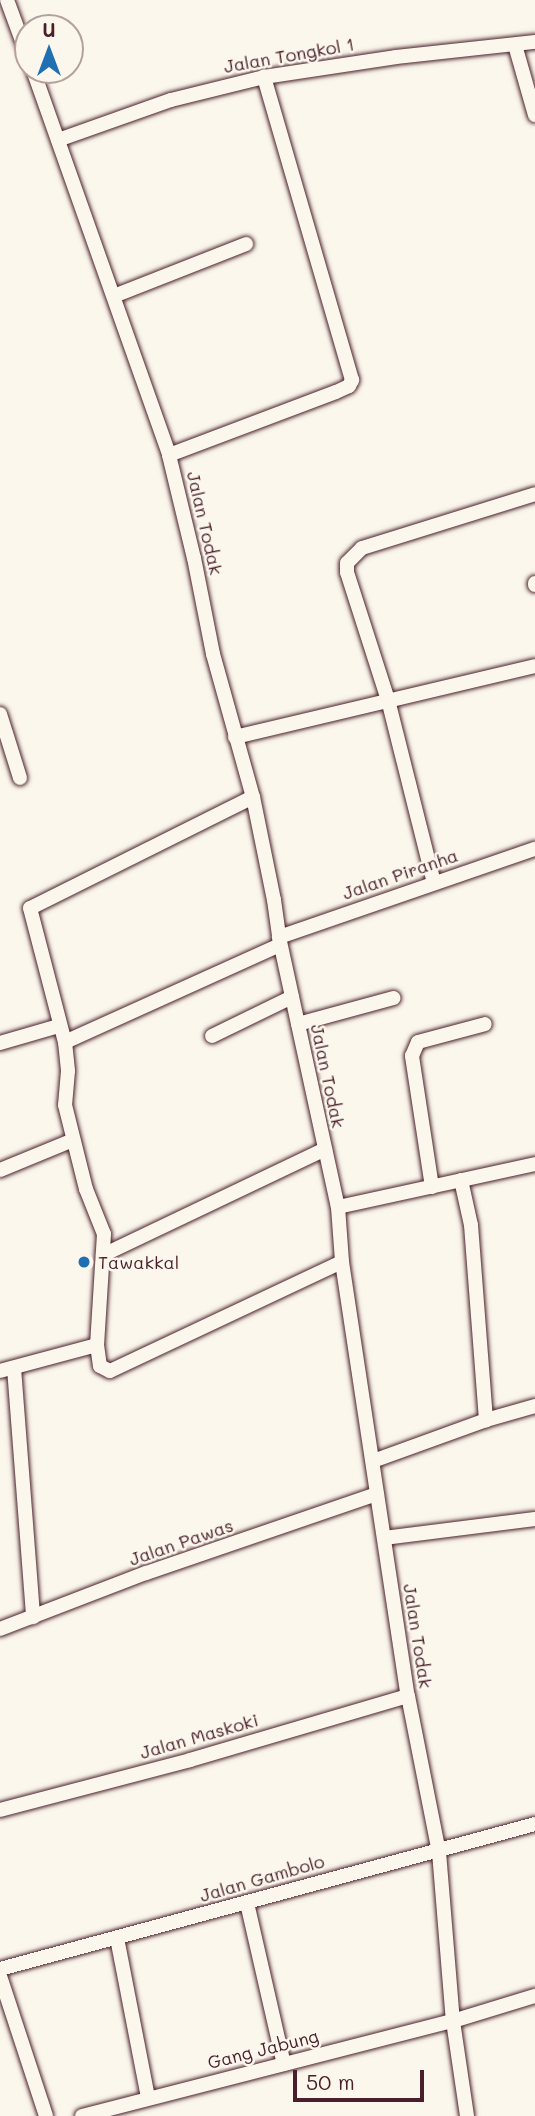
<!DOCTYPE html>
<style>
body{margin:0}
#map{position:relative;width:535px;height:2116px;overflow:hidden;background:#fbf7ec;font-family:Mali,sans-serif}
div>[style]{position:absolute}
[style*='--x']{left:calc(var(--x)*1px);top:calc(var(--y)*1px);width:calc(var(--w)*1px);rotate:calc(var(--a)*1deg)}
.roads{filter:drop-shadow(0 0 2px #4a1f2b) drop-shadow(0 0 2px #4a1f2b)}
.minor>*{height:14px;margin:-7px;padding:0 7px;transform-origin:7px;border-radius:7px;background:#fbf7ec}
.dots>*{width:19px;height:19px;translate:-50% -50%;box-sizing:border-box;border:4px solid #fbf7ec;border-radius:50%}
span{translate:-50% -50%;white-space:nowrap;text-align:center;line-height:1.15;-webkit-text-stroke:5px #fbf7ec;paint-order:stroke}
.street-label{font-size:18px;color:#4a1f2b}
.poi-label{font-size:18px;color:#4a1f2b}
.left{translate:0 -50%;text-align:left}
.north{position:absolute;left:14px;top:14px;width:70px;height:70px;box-sizing:border-box;background:#fbf7ec;border:2px solid #b4a19f;border-radius:50%;rotate:0deg;font-size:19px;font-weight:700;line-height:28px;text-align:center;color:#4a1f2b}
.north::after{content:'';display:block;margin:auto;width:24px;height:32px;background:#1f6fb2;clip-path:polygon(50% 0,100% 100%,50% 72%,0 100%)}
.scale{position:absolute;left:293px;top:2070px;width:131px;height:32px;box-sizing:border-box;border:4px solid #4a1f2b;border-top:0;padding-left:9px;font-size:21px;line-height:24px;white-space:nowrap;color:#4a1f2b;-webkit-text-stroke:5px #fbf7ec;paint-order:stroke}
</style>
<div id="map">
<div class="roads">
<div class="minor">
<div style="--x:7;--y:0;--w:61;--a:69.8"></div>
<div style="--x:515;--y:45;--w:73;--a:74.1"></div>
<div style="--x:33;--y:70;--w:408;--a:70.5"></div>
<div style="--x:169;--y:455;--w:106;--a:76.4"></div>
<div style="--x:194;--y:558;--w:98;--a:78.8"></div>
<div style="--x:213;--y:654;--w:148;--a:74.4"></div>
<div style="--x:253;--y:797;--w:105;--a:78.5"></div>
<div style="--x:274;--y:900;--w:37;--a:82"></div>
<div style="--x:279;--y:937;--w:276;--a:77.7"></div>
<div style="--x:338;--y:1207;--w:55;--a:85.8"></div>
<div style="--x:342;--y:1262;--w:439;--a:81.4"></div>
<div style="--x:408;--y:1696;--w:159;--a:78.8"></div>
<div style="--x:439;--y:1852;--w:170;--a:85.3"></div>
<div style="--x:453;--y:2021;--w:96;--a:81.6"></div>
<div style="--x:58;--y:140;--w:120;--a:-19.5"></div>
<div style="--x:171;--y:100;--w:96;--a:-13.9"></div>
<div style="--x:264;--y:77;--w:134;--a:-8.6"></div>
<div style="--x:396;--y:57;--w:140;--a:-6.2"></div>
<div style="--x:114;--y:296;--w:142;--a:-21.5"></div>
<div style="--x:169;--y:455;--w:178;--a:-20.7"></div>
<div style="--x:336;--y:392;--w:14;--a:-25"></div>
<div style="--x:349;--y:386;--w:7;--a:-63"></div>
<div style="--x:352;--y:380;--w:316;--a:-106.2"></div>
<div style="--x:535;--y:583;--w:2;--a:90"></div>
<div style="--x:0;--y:714;--w:67;--a:72.6"></div>
<div style="--x:235;--y:737;--w:308;--a:-13.3"></div>
<div style="--x:253;--y:797;--w:249;--a:153.5"></div>
<div style="--x:30;--y:908;--w:138;--a:75.4"></div>
<div style="--x:65;--y:1042;--w:29;--a:84"></div>
<div style="--x:68;--y:1071;--w:34;--a:95"></div>
<div style="--x:65;--y:1105;--w:87;--a:76"></div>
<div style="--x:86;--y:1189;--w:48;--a:68.2"></div>
<div style="--x:104;--y:1234;--w:111;--a:93.6"></div>
<div style="--x:97;--y:1345;--w:21;--a:82"></div>
<div style="--x:100;--y:1366;--w:11;--a:27"></div>
<div style="--x:110;--y:1371;--w:256;--a:-25.2"></div>
<div style="--x:434;--y:883;--w:189;--a:-104.1"></div>
<div style="--x:388;--y:700;--w:134;--a:-107.8"></div>
<div style="--x:347;--y:572;--w:9;--a:-90"></div>
<div style="--x:347;--y:563;--w:21;--a:-45"></div>
<div style="--x:362;--y:548;--w:181;--a:-17.3"></div>
<div style="--x:279;--y:937;--w:271;--a:-19"></div>
<div style="--x:298;--y:1024;--w:99;--a:-15.2"></div>
<div style="--x:212;--y:1036;--w:89;--a:-26"></div>
<div style="--x:65;--y:1042;--w:236;--a:-24.3"></div>
<div style="--x:0;--y:1043;--w:61;--a:-16.1"></div>
<div style="--x:0;--y:1170;--w:79;--a:-22.3"></div>
<div style="--x:461;--y:1180;--w:46;--a:77.5"></div>
<div style="--x:471;--y:1225;--w:196;--a:85.6"></div>
<div style="--x:432;--y:1187;--w:133;--a:-98.7"></div>
<div style="--x:412;--y:1056;--w:15;--a:-67"></div>
<div style="--x:418;--y:1042;--w:69;--a:-15"></div>
<div style="--x:338;--y:1207;--w:202;--a:-12.3"></div>
<div style="--x:103;--y:1255;--w:246;--a:-25.5"></div>
<div style="--x:14;--y:1368;--w:250;--a:85.6"></div>
<div style="--x:0;--y:1371;--w:100;--a:-15"></div>
<div style="--x:373;--y:1461;--w:120;--a:-19.9"></div>
<div style="--x:486;--y:1420;--w:51;--a:-15.9"></div>
<div style="--x:384;--y:1538;--w:152;--a:-7.2"></div>
<div style="--x:0;--y:1629;--w:156;--a:-21"></div>
<div style="--x:146;--y:1573;--w:244;--a:-18.9"></div>
<div style="--x:0;--y:1810;--w:196;--a:-14.7"></div>
<div style="--x:190;--y:1760;--w:227;--a:-16.4"></div>
<div style="--x:247;--y:1903;--w:165;--a:77.1"></div>
<div style="--x:117;--y:1938;--w:163;--a:79"></div>
<div style="--x:0;--y:1969;--w:554;--a:-15.16"></div>
<div style="--x:0;--y:1976;--w:147;--a:71.8"></div>
<div style="--x:82;--y:2116;--w:383;--a:-14.4"></div>
<div style="--x:453;--y:2021;--w:86;--a:-17"></div>
</div>
</div>
<div class="dots">
<div style="left:84px;top:1262px;background:#1f6fb2"></div>
</div>
<div class="street-label">
<span style="left:289px;top:55px;rotate:-10deg">Jalan Tongkol 1</span>
<span style="left:205px;top:523px;rotate:77deg">Jalan Todak</span>
<span style="left:400px;top:874px;rotate:-19deg">Jalan Piranha</span>
<span style="left:328px;top:1076px;rotate:78deg">Jalan Todak</span>
<span style="left:181px;top:1542px;rotate:-19deg">Jalan Pawas</span>
<span style="left:418px;top:1636px;rotate:81deg">Jalan Todak</span>
<span style="left:199px;top:1736px;rotate:-16deg">Jalan Maskoki</span>
<span style="left:262px;top:1878px;rotate:-16deg">Jalan Gambolo</span>
<span style="left:263px;top:2049px;rotate:-14deg">Gang Jabung</span>
</div>
<div class="poi-label">
<span class="left" style="left:98px;top:1262px">Tawakkal</span>
</div>
<div class="north">U</div>
<div class="scale">50 m</div>
</div>
